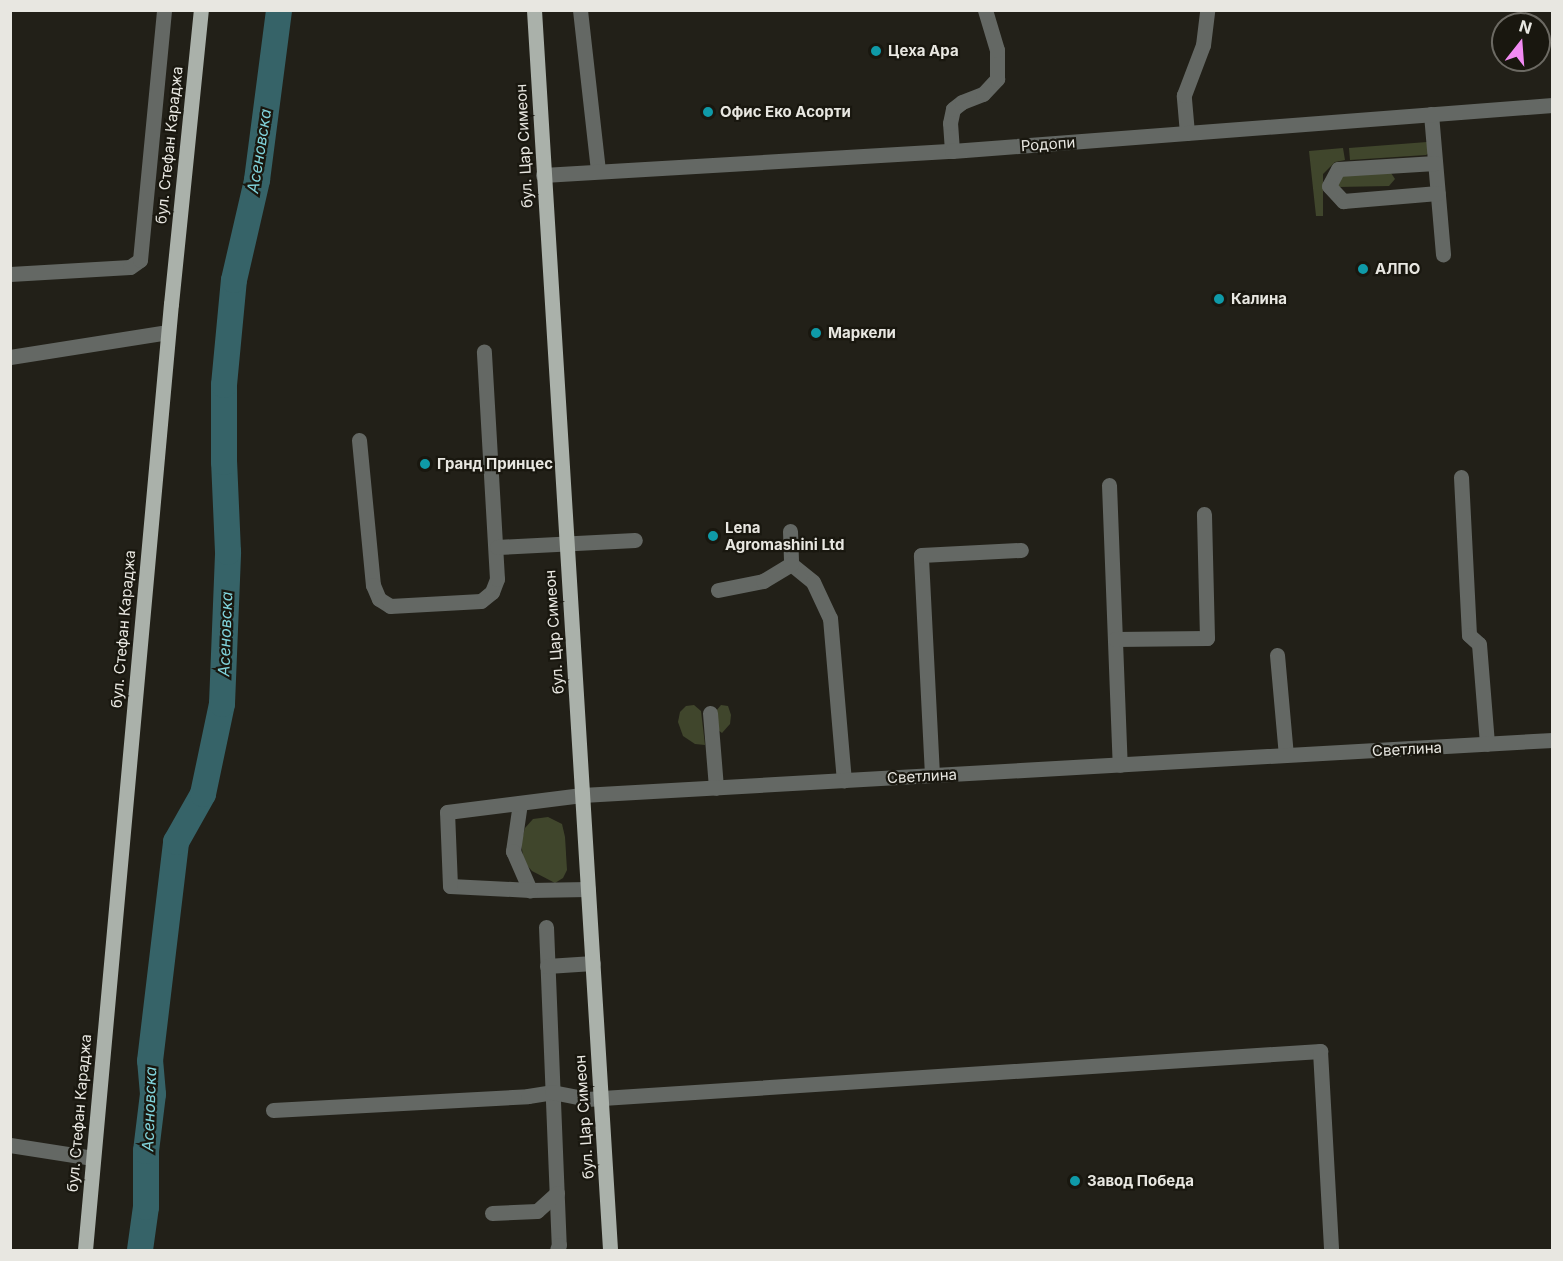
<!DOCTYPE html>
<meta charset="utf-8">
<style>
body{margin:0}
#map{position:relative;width:1563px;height:1261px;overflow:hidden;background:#222018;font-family:Inter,sans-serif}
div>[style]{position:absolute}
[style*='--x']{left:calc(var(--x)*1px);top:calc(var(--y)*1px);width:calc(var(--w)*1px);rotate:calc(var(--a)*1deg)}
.green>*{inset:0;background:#40462c}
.river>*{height:26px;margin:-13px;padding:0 13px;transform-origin:13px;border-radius:13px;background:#366368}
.minor>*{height:15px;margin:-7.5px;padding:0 7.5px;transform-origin:7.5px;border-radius:7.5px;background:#646864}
.major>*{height:15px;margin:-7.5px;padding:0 7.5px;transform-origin:7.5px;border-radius:7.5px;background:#aab1aa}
.dots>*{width:16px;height:16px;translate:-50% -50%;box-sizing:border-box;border:3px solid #19170f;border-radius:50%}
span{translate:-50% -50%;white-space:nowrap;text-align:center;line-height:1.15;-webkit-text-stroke:4.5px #19170f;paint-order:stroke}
.poi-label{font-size:15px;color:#e8e7e1;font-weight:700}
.left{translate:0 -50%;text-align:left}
.street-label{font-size:15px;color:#e8e7e1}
.water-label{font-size:16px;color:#81d3db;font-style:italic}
.frame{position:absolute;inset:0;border:12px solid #e8e7e1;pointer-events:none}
.north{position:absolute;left:1491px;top:12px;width:60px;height:60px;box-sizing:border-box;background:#19170f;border:2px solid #6c6a63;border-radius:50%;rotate:17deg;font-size:16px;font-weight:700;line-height:24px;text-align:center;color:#e8e7e1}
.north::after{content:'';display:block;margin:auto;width:21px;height:27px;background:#f28af3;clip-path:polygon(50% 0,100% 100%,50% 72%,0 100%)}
</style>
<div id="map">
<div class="green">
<div style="clip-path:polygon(1427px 142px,1429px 153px,1426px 155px,1350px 160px,1349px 148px)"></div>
<div style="clip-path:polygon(1343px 148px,1345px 160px,1335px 162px,1323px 174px,1323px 216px,1316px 216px,1309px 151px)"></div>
<div style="clip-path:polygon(1391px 173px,1395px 179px,1389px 186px,1338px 187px,1338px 176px)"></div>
<div style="clip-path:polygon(694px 705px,701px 711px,705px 745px,695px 744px,683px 736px,678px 722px,680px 712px,686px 706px)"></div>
<div style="clip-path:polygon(721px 705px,728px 706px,731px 715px,730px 724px,722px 733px,718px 730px,716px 711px)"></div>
<div style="clip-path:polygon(548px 817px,562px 824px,565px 837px,567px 870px,563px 878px,555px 883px,532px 871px,524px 862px,521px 843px,525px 828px,533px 819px)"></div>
</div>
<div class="river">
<div style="--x:140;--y:1250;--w:43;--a:-82.1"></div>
<div style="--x:146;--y:1207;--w:56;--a:-90"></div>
<div style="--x:146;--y:1151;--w:57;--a:-83"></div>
<div style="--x:153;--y:1094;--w:33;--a:-95"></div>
<div style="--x:150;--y:1061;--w:221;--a:-83.2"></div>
<div style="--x:176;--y:842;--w:55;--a:-60.6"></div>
<div style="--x:203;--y:794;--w:92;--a:-78.1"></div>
<div style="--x:222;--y:704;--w:152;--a:-87.7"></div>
<div style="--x:228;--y:552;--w:90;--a:-92.5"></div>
<div style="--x:224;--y:462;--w:77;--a:-90"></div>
<div style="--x:224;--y:385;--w:105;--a:-84.6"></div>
<div style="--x:234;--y:280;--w:103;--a:-77"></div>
<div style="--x:257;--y:180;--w:171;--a:-82.6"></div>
</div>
<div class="minor">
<div style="--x:580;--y:10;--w:162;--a:83.6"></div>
<div style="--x:1431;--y:114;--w:141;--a:85.1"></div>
<div style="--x:1187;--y:133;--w:38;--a:-95"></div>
<div style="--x:1184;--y:95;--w:53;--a:-69.2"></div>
<div style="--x:1203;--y:45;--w:35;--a:-83"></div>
<div style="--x:952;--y:151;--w:28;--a:-94"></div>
<div style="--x:950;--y:123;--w:14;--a:-78"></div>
<div style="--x:953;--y:109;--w:11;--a:-38"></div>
<div style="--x:962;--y:102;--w:22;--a:-21"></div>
<div style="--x:983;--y:94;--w:21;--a:-47"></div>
<div style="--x:997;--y:79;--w:29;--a:-90"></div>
<div style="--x:997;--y:50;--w:42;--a:-106.7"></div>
<div style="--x:1435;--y:163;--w:97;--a:176.5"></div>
<div style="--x:1338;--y:169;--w:19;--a:118"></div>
<div style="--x:1329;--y:186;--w:21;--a:47"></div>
<div style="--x:1343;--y:201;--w:95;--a:-4.8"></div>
<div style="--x:543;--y:175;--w:410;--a:-3.4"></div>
<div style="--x:952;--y:151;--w:602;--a:-4.38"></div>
<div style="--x:10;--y:274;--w:120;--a:-3.3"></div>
<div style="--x:130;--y:267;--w:12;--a:-35"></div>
<div style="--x:140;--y:260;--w:251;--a:-84.5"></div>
<div style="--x:10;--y:357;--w:160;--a:-9"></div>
<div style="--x:359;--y:440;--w:146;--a:84.5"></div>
<div style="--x:373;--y:585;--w:15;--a:67"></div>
<div style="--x:379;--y:599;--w:13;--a:32"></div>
<div style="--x:390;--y:606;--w:91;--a:-3.1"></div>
<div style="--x:481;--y:601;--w:14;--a:-39"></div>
<div style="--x:492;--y:592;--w:14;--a:-69"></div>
<div style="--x:497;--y:579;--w:228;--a:-93.3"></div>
<div style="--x:1461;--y:477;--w:158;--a:87.1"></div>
<div style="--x:1469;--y:635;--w:13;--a:42"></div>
<div style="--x:1479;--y:644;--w:100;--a:85.4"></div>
<div style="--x:1109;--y:485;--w:280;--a:87.8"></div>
<div style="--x:790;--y:531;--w:33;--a:88"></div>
<div style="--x:791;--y:564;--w:28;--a:39"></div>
<div style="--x:813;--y:582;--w:40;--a:65"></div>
<div style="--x:830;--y:618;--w:163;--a:85.1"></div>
<div style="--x:497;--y:547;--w:138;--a:-2.9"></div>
<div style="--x:718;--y:590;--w:46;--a:-11.3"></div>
<div style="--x:763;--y:581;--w:33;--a:-31"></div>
<div style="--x:1115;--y:639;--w:92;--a:-0.6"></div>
<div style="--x:1207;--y:638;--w:124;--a:-91.4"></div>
<div style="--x:1277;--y:655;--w:100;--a:84.9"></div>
<div style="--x:710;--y:713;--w:75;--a:85.4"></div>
<div style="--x:932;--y:775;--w:220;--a:-92.9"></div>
<div style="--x:921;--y:555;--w:100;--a:-2.9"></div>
<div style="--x:520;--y:803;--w:49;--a:98.3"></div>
<div style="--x:513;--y:851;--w:43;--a:66.4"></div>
<div style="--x:530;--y:890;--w:58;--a:-1"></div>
<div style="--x:530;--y:890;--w:80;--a:-177.1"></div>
<div style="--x:450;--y:886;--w:74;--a:-92.3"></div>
<div style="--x:447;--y:812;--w:136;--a:-7.2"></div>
<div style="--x:582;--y:795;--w:972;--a:-3.25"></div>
<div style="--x:546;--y:927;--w:318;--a:87.7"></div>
<div style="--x:559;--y:1245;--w:5;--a:112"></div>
<div style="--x:547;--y:966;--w:46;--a:-3.7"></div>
<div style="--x:273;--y:1110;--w:255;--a:-3.1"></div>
<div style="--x:528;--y:1096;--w:24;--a:-9"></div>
<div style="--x:552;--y:1092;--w:36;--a:11"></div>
<div style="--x:587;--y:1099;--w:735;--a:-3.75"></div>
<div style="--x:1320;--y:1051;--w:199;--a:86.8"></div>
<div style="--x:10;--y:1145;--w:84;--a:8.9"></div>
<div style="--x:492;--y:1213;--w:45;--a:-2.5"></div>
<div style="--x:537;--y:1211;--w:27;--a:-42"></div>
</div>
<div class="major">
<div style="--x:534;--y:10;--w:1242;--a:86.49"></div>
<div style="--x:85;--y:1250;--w:950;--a:-84.81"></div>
<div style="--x:171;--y:304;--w:296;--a:-84.2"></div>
</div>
<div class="dots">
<div style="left:876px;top:51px;background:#0f9aa8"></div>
<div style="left:708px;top:112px;background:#0f9aa8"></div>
<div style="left:1363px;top:269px;background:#0f9aa8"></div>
<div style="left:1219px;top:299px;background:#0f9aa8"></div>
<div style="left:816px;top:333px;background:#0f9aa8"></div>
<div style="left:425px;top:464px;background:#0f9aa8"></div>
<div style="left:713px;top:536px;background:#0f9aa8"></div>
<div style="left:1075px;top:1181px;background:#0f9aa8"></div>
</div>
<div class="poi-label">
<span class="left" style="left:888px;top:51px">Цеха Ара</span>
<span class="left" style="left:720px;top:112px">Офис Еко Асорти</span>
<span class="left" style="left:1375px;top:269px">АЛПО</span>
<span class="left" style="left:1231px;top:299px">Калина</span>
<span class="left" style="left:828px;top:333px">Маркели</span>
<span class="left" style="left:437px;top:464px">Гранд Принцес</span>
<span class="left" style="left:725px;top:536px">Lena<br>Agromashini Ltd</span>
<span class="left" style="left:1087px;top:1181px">Завод Победа</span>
</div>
<div class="street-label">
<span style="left:1048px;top:144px;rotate:-4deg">Родопи</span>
<span style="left:169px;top:145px;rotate:-84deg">бул. Стефан Караджа</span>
<span style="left:524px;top:146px;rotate:-93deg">бул. Цар Симеон</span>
<span style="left:123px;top:629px;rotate:-85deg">бул. Стефан Караджа</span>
<span style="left:554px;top:632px;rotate:-94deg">бул. Цар Симеон</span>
<span style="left:1407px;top:749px;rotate:-3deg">Светлина</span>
<span style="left:922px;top:776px;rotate:-3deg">Светлина</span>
<span style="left:79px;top:1113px;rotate:-85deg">бул. Стефан Караджа</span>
<span style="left:584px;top:1117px;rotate:-94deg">бул. Цар Симеон</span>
</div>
<div class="water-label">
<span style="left:259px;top:151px;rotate:-81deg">Асеновска</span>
<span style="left:225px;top:634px;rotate:-88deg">Асеновска</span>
<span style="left:149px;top:1109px;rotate:-88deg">Асеновска</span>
</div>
<div class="frame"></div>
<div class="north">N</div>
</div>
